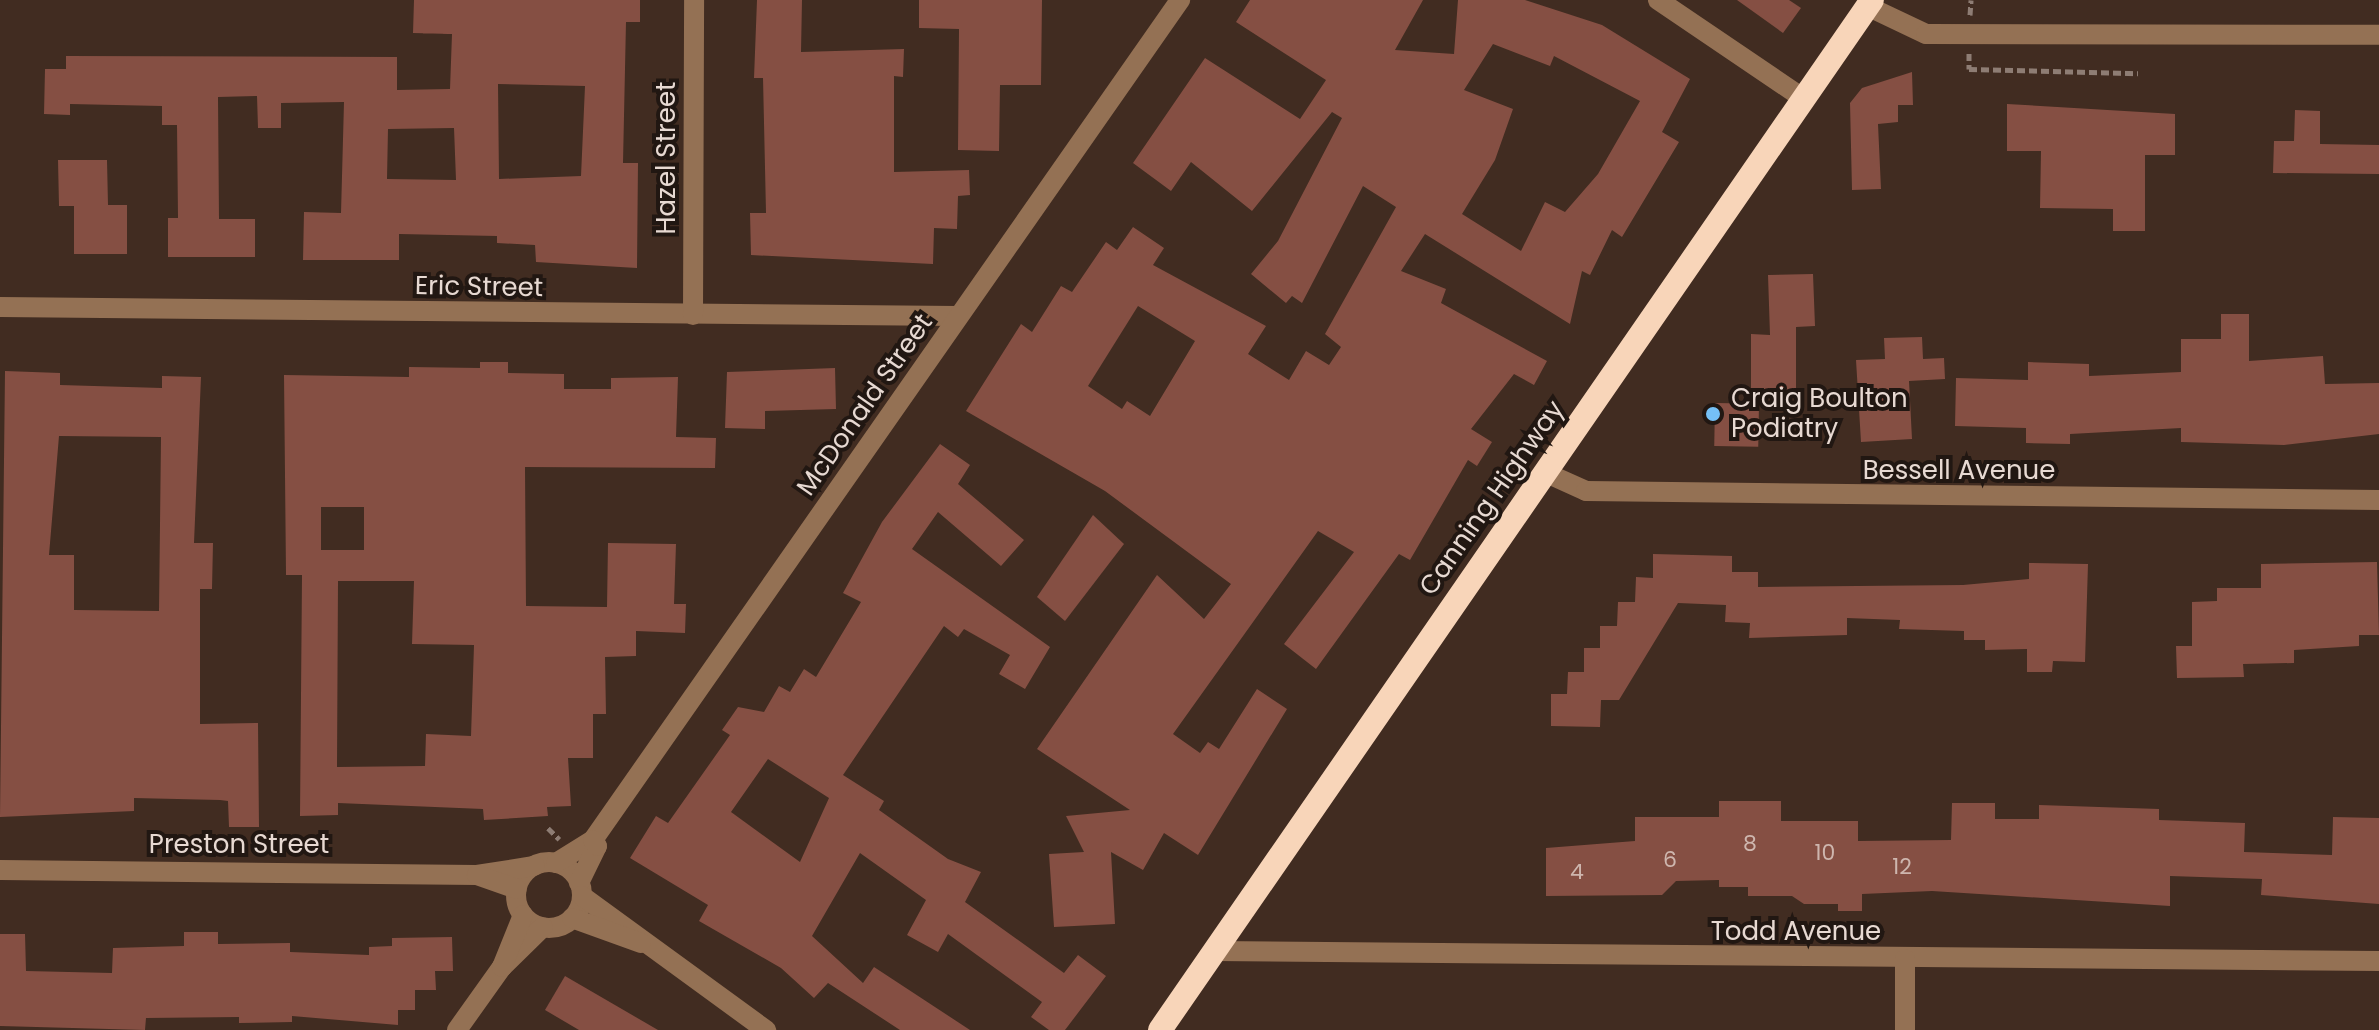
<!DOCTYPE html>
<style>
body{margin:0}
#map{position:relative;width:2379px;height:1030px;overflow:hidden;background:#412c21;font-family:Poppins,sans-serif}
div>[style]{position:absolute}
[style*='--x']{left:calc(var(--x)*1px);top:calc(var(--y)*1px);width:calc(var(--w)*1px);rotate:calc(var(--a)*1deg)}
.building>*{inset:0;background:#854f43;transform-origin:0 0}
.path>*{height:5px;margin-top:-2.5px;transform-origin:0;background:repeating-linear-gradient(90deg,#8e7d74 0 8px,transparent 0 12px)}
.minor>*{height:20px;margin:-10px;padding:0 10px;transform-origin:10px;border-radius:10px;background:#947154}
.minor>.ring{margin:-10px;padding:0;box-sizing:content-box;background:none;border:20px solid #947154;border-radius:50%}
.highway>*{height:24px;margin:-12px;padding:0 12px;transform-origin:12px;border-radius:12px;background:#f8d5b9}
.dots>*{width:22px;height:22px;translate:-50% -50%;box-sizing:border-box;border:4px solid #211712;border-radius:50%}
span{translate:-50% -50%;white-space:nowrap;text-align:center;line-height:1.15;-webkit-text-stroke:8px #211712;paint-order:stroke}
.number-label{font-size:22px;color:#ceb6ae}
.number-label span{-webkit-text-stroke-width:0}
.street-label{font-size:26px;color:#e7d9d2}
.poi-label{font-size:26px;color:#e7d9d2}
.left{translate:0 -50%;text-align:left}
</style>
<div id="map">
<div class="building">
<div style="clip-path:polygon(evenodd,414px 0,640px 0,640px 22px,626px 22px,623px 163px,638px 163px,637px 268px,536px 262px,535px 245px,497px 243px,497px 236px,399px 234px,399px 260px,303px 260px,304px 212px,341px 213px,344px 102px,281px 103px,281px 128px,258px 128px,257px 96px,218px 97px,219px 219px,255px 219px,255px 257px,168px 257px,168px 218px,178px 218px,177px 125px,162px 125px,162px 106px,70px 104px,70px 115px,44px 114px,45px 69px,66px 69px,66px 56px,397px 57px,397px 90px,450px 89px,452px 34px,413px 33px,414px 0,498px 84px,585px 86px,581px 176px,499px 179px,498px 84px,414px 0,454px 128px,456px 180px,387px 179px,388px 129px,454px 128px)"></div>
<div style="clip-path:polygon(757px 0,802px 0,801px 52px,904px 49px,903px 77px,894px 76px,894px 172px,969px 170px,970px 195px,958px 196px,957px 229px,934px 228px,933px 264px,751px 255px,750px 213px,766px 213px,763px 78px,754px 78px)"></div>
<div style="clip-path:polygon(919px 0,1042px 0,1041px 85px,1000px 85px,999px 151px,958px 150px,959px 29px,919px 28px)"></div>
<div style="clip-path:polygon(evenodd,1250px 0,1423px 0,1395px 50px,1454px 54px,1458px 0,1525px 0,1602px 25px,1690px 79px,1662px 132px,1679px 142px,1622px 237px,1612px 230px,1590px 275px,1582px 271px,1570px 324px,1425px 234px,1401px 271px,1446px 289px,1441px 303px,1547px 361px,1534px 385px,1514px 374px,1471px 429px,1492px 442px,1477px 466px,1468px 460px,1410px 560px,1399px 554px,1316px 669px,1284px 644px,1354px 552px,1318px 531px,1173px 734px,1200px 753px,1208px 742px,1219px 749px,1257px 689px,1287px 709px,1198px 855px,1164px 833px,1143px 870px,1111px 852px,1115px 924px,1054px 927px,1049px 854px,1084px 852px,1066px 816px,1130px 810px,1037px 749px,1157px 575px,1204px 619px,1231px 584px,1105px 491px,966px 411px,1021px 324px,1032px 332px,1061px 286px,1072px 292px,1106px 242px,1117px 250px,1133px 227px,1164px 248px,1153px 265px,1266px 326px,1248px 354px,1289px 380px,1306px 351px,1329px 365px,1341px 347px,1325px 334px,1396px 207px,1363px 186px,1302px 303px,1292px 296px,1286px 303px,1251px 274px,1278px 241px,1342px 118px,1332px 112px,1252px 211px,1191px 162px,1171px 191px,1133px 163px,1205px 58px,1300px 119px,1326px 80px,1236px 22px,1250px 0,1493px 44px,1550px 66px,1554px 56px,1640px 101px,1598px 174px,1565px 212px,1545px 202px,1521px 251px,1462px 214px,1495px 160px,1513px 109px,1464px 90px,1493px 44px,1250px 0,1138px 306px,1195px 341px,1150px 416px,1127px 401px,1122px 409px,1088px 386px,1138px 306px)"></div>
<div style="clip-path:polygon(1737px 0,1789px 0,1801px 8px,1783px 33px)"></div>
<div style="clip-path:polygon(1912px 72px,1913px 105px,1898px 105px,1898px 122px,1878px 124px,1881px 189px,1852px 190px,1850px 103px,1862px 88px)"></div>
<div style="clip-path:polygon(2007px 104px,2175px 114px,2175px 155px,2145px 155px,2145px 231px,2113px 231px,2113px 209px,2040px 208px,2041px 151px,2007px 151px)"></div>
<div style="clip-path:polygon(2295px 110px,2320px 111px,2320px 144px,2379px 145px,2379px 174px,2273px 173px,2274px 141px,2294px 141px)"></div>
<div style="clip-path:polygon(58px 160px,107px 160px,108px 205px,127px 205px,127px 254px,74px 254px,74px 206px,59px 206px)"></div>
<div style="clip-path:polygon(1813px 274px,1815px 326px,1796px 327px,1796px 391px,1751px 390px,1751px 334px,1770px 335px,1768px 275px)"></div>
<div style="clip-path:polygon(2221px 314px,2249px 314px,2249px 361px,2323px 356px,2325px 384px,2379px 383px,2379px 434px,2284px 445px,2181px 442px,2181px 428px,2070px 434px,2070px 444px,2026px 443px,2026px 428px,1955px 426px,1956px 378px,2028px 380px,2028px 362px,2089px 364px,2089px 376px,2181px 372px,2181px 339px,2221px 339px)"></div>
<div style="clip-path:polygon(1922px 337px,1923px 359px,1944px 358px,1945px 379px,1909px 381px,1912px 439px,1861px 442px,1856px 360px,1885px 359px,1884px 338px)"></div>
<div style="clip-path:polygon(evenodd,480px 362px,508px 362px,508px 373px,564px 374px,564px 389px,611px 389px,611px 378px,678px 377px,676px 437px,716px 438px,715px 468px,525px 467px,526px 606px,607px 607px,608px 543px,676px 544px,674px 604px,686px 604px,685px 633px,636px 631px,636px 656px,605px 657px,606px 714px,593px 714px,593px 758px,568px 758px,571px 806px,547px 807px,548px 816px,484px 820px,483px 809px,338px 803px,338px 815px,300px 816px,302px 575px,286px 575px,284px 375px,409px 377px,409px 367px,480px 368px,480px 362px,321px 507px,364px 507px,364px 550px,321px 550px,321px 507px,480px 362px,338px 581px,414px 581px,412px 644px,474px 645px,471px 736px,426px 734px,425px 766px,337px 767px,338px 581px)"></div>
<div style="clip-path:polygon(835px 368px,836px 409px,765px 411px,765px 429px,725px 428px,727px 372px)"></div>
<div style="clip-path:polygon(evenodd,5px 371px,60px 373px,60px 385px,162px 388px,162px 376px,201px 377px,194px 543px,213px 543px,212px 589px,200px 589px,200px 724px,258px 723px,259px 827px,229px 827px,228px 801px,220px 800px,134px 798px,134px 811px,0 817px,5px 371px,59px 436px,161px 437px,159px 611px,74px 610px,74px 555px,49px 555px,59px 436px)"></div>
<div style="left:1715px;top:403px;width:44px;height:43px;rotate:1deg"></div>
<div style="clip-path:polygon(evenodd,940px 444px,970px 465px,958px 484px,1024px 540px,1001px 566px,938px 512px,912px 549px,1050px 647px,1025px 689px,999px 674px,1010px 655px,964px 629px,958px 637px,944px 626px,843px 775px,884px 801px,879px 810px,948px 859px,981px 872px,965px 902px,1064px 973px,1078px 955px,1106px 976px,1065px 1030px,1049px 1030px,1031px 1017px,1042px 1002px,948px 934px,938px 952px,907px 935px,926px 900px,860px 853px,812px 936px,863px 983px,874px 967px,970px 1030px,900px 1030px,828px 983px,814px 998px,781px 968px,699px 921px,708px 905px,630px 858px,656px 816px,668px 823px,730px 735px,722px 730px,738px 707px,764px 712px,779px 686px,790px 692px,804px 669px,816px 677px,861px 602px,843px 593px,882px 522px,940px 444px,768px 759px,829px 798px,800px 862px,731px 812px,768px 759px)"></div>
<div style="clip-path:polygon(1093px 515px,1124px 544px,1065px 621px,1037px 597px)"></div>
<div style="clip-path:polygon(1653px 554px,1732px 556px,1732px 572px,1758px 572px,1758px 587px,1963px 585px,2029px 579px,2029px 563px,2088px 564px,2085px 662px,2053px 661px,2052px 672px,2027px 672px,2027px 649px,1985px 650px,1985px 640px,1964px 640px,1964px 631px,1899px 629px,1900px 620px,1847px 618px,1847px 635px,1749px 638px,1750px 623px,1725px 622px,1726px 605px,1678px 603px,1619px 700px,1601px 700px,1600px 727px,1551px 726px,1551px 694px,1567px 694px,1568px 672px,1584px 672px,1584px 648px,1600px 648px,1600px 626px,1617px 626px,1618px 602px,1635px 602px,1636px 577px,1653px 578px)"></div>
<div style="clip-path:polygon(2377px 562px,2379px 635px,2359px 635px,2359px 646px,2294px 650px,2294px 663px,2243px 664px,2244px 677px,2177px 678px,2176px 646px,2192px 646px,2192px 602px,2217px 601px,2217px 588px,2261px 588px,2261px 564px)"></div>
<div style="clip-path:polygon(1719px 801px,1781px 801px,1781px 821px,1858px 821px,1858px 841px,1951px 840px,1952px 803px,1995px 803px,1995px 819px,2039px 819px,2039px 805px,2159px 809px,2159px 820px,2245px 823px,2244px 852px,2332px 855px,2333px 817px,2379px 818px,2379px 904px,2261px 895px,2262px 879px,2170px 876px,2170px 906px,1932px 891px,1862px 894px,1862px 911px,1838px 911px,1838px 904px,1804px 904px,1792px 896px,1748px 896px,1748px 887px,1719px 887px,1719px 880px,1676px 881px,1662px 895px,1546px 896px,1546px 848px,1635px 841px,1635px 817px,1719px 817px)"></div>
<div style="clip-path:polygon(184px 932px,218px 932px,218px 944px,290px 943px,290px 952px,369px 955px,369px 947px,392px 946px,392px 938px,452px 937px,453px 971px,435px 971px,436px 990px,415px 990px,415px 1010px,398px 1010px,398px 1025px,292px 1016px,292px 1022px,239px 1023px,239px 1017px,146px 1018px,145px 1030px,0 1026px,0 934px,25px 934px,26px 971px,112px 973px,113px 948px,184px 946px)"></div>
<div style="clip-path:polygon(565px 976px,658px 1030px,579px 1030px,545px 1010px)"></div>
</div>
<div class="path">
<div style="--x:1970;--y:15;--w:15;--a:-86"></div>
<div style="--x:1969;--y:53;--w:16;--a:90"></div>
<div style="--x:1969;--y:69;--w:169;--a:1.4"></div>
<div style="--x:548;--y:828;--w:16;--a:45"></div>
</div>
<div class="minor">
<div style="--x:1658;--y:0;--w:176;--a:34.1"></div>
<div style="--x:1867;--y:6;--w:65;--a:25.4"></div>
<div style="--x:1926;--y:34;--w:453;--a:0.1"></div>
<div style="--x:0;--y:307;--w:958;--a:0.54"></div>
<div style="--x:693;--y:315;--w:315;--a:-89.8"></div>
<div style="--x:1544;--y:472;--w:46;--a:24.3"></div>
<div style="--x:1586;--y:491;--w:793;--a:0.65"></div>
<div class="ring" style="left:516px;top:862px;width:46px;height:46px"></div>
<div style="--x:556;--y:863;--w:44;--a:-31.9"></div>
<div style="--x:593;--y:840;--w:1025;--a:-55.05"></div>
<div style="--x:0;--y:870;--w:477;--a:0.6"></div>
<div style="--x:477;--y:875;--w:58;--a:-9"></div>
<div style="--x:477;--y:875;--w:42;--a:19.3"></div>
<div style="--x:579;--y:883;--w:41;--a:-64.1"></div>
<div style="--x:597;--y:846;--w:7;--a:-124"></div>
<div style="--x:582;--y:896;--w:228;--a:36.1"></div>
<div style="--x:572;--y:918;--w:73;--a:19.9"></div>
<div style="--x:1214;--y:951;--w:1165;--a:0.49"></div>
<div style="--x:502;--y:967;--w:57;--a:-44.3"></div>
<div style="--x:457;--y:1030;--w:77;--a:-54.5"></div>
<div style="--x:502;--y:967;--w:56;--a:-68"></div>
<div style="--x:1905;--y:1030;--w:71;--a:-90"></div>
</div>
<div class="highway">
<div style="--x:1160;--y:1030;--w:1252;--a:-55.35"></div>
</div>
<div class="dots">
<div style="left:1713px;top:414px;background:#75c0f6"></div>
</div>
<div class="number-label">
<span style="left:1750px;top:844px">8</span>
<span style="left:1825px;top:853px">10</span>
<span style="left:1670px;top:860px">6</span>
<span style="left:1902px;top:867px">12</span>
<span style="left:1577px;top:872px">4</span>
</div>
<div class="street-label">
<span style="left:667px;top:158px;rotate:-90deg">Hazel Street</span>
<span style="left:479px;top:287px;rotate:1deg">Eric Street</span>
<span style="left:865px;top:405px;rotate:-55deg">McDonald Street</span>
<span style="left:1959px;top:471px">Bessell Avenue</span>
<span style="left:1492px;top:498px;rotate:-55deg">Canning Highway</span>
<span style="left:239px;top:845px">Preston Street</span>
<span style="left:1796px;top:932px">Todd Avenue</span>
</div>
<div class="poi-label">
<span class="left" style="left:1731px;top:414px">Craig Boulton<br>Podiatry</span>
</div>
</div>
